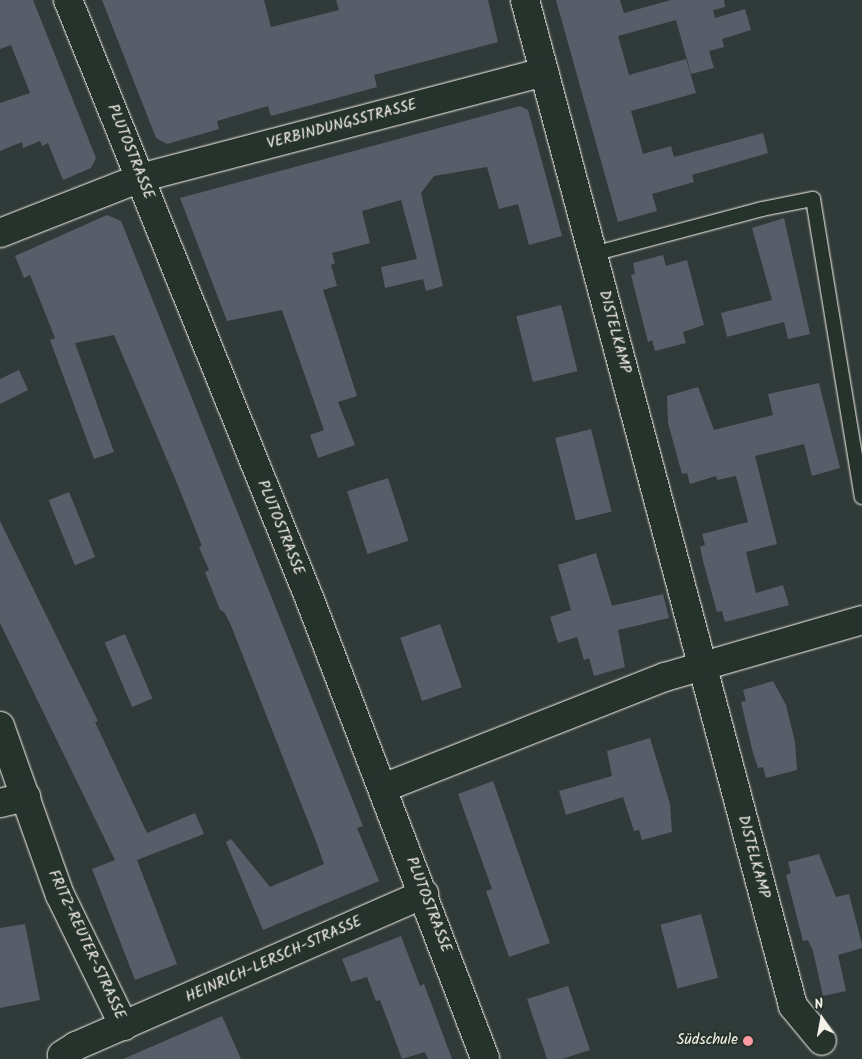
<!DOCTYPE html>
<meta charset="utf-8">
<style>
body{margin:0}
#map{position:relative;width:862px;height:1059px;overflow:hidden;background:#303b39;font-family:Kalam,sans-serif}
div>[style]{position:absolute}
[style*='--x']{left:calc(var(--x)*1px);top:calc(var(--y)*1px);width:calc(var(--w)*1px);rotate:calc(var(--a)*1deg)}
.building>*{inset:0;background:#585d6a;transform-origin:0 0}
.roads{filter:drop-shadow(0 0 1px #f4f1e8) drop-shadow(0 0 1px #f4f1e8)}
.lane>*{height:14px;margin:-7px;padding:0 7px;transform-origin:7px;border-radius:7px;background:#26332d}
.street>*{height:28px;margin:-14px;padding:0 14px;transform-origin:14px;border-radius:14px;background:#26332d}
.dots>*{width:14px;height:14px;translate:-50% -50%;box-sizing:border-box;border:2px solid #26332d;border-radius:50%}
span{translate:-50% -50%;white-space:nowrap;text-align:center;line-height:1.15;-webkit-text-stroke:4px #26332d;paint-order:stroke}
.street-label{font-size:15px;color:#f4f1e8}
.poi-label{font-size:15px;color:#f4f1e8}
.right{translate:-100% -50%;text-align:right}
.north{position:absolute;left:797px;top:994px;width:50px;height:50px;-webkit-text-stroke:4px #26332d;paint-order:stroke;rotate:348deg;font-size:14px;font-weight:700;line-height:20px;text-align:center;color:#f4f1e8}
.north::after{content:'';display:block;margin:auto;width:18px;height:22px;background:#f4f1e8;clip-path:polygon(50% 0,100% 100%,50% 72%,0 100%)}
</style>
<div id="map">
<div class="building">
<i style="clip-path:polygon(0 0,33px 0,96px 158px,91px 168px,63px 180px,48px 143px,42px 146px,40px 141px,23px 148px,22px 142px,0 151px,0 103px,30px 93px,11px 45px,0 49px)"></i>
<i style="clip-path:polygon(102px 0,264px 0,271px 27px,339px 10px,336px 0,488px 0,498px 42px,374px 75px,377px 87px,271px 116px,268px 106px,217px 121px,219px 129px,167px 144px,156px 138px)"></i>
<i style="clip-path:polygon(556px 0,620px 0,624px 13px,671px 0,724px 0,725px 7px,702px 13px,713px 10px,715px 18px,745px 9px,751px 30px,722px 39px,724px 47px,709px 51px,714px 68px,691px 74px,676px 20px,618px 36px,629px 75px,686px 59px,696px 93px,631px 111px,643px 154px,671px 146px,674px 157px,763px 133px,768px 153px,692px 175px,694px 182px,652px 194px,657px 211px,618px 222px)"></i>
<i style="clip-path:polygon(520px 106px,528px 110px,562px 236px,529px 245px,518px 204px,499px 209px,487px 167px,434px 176px,421px 193px,443px 286px,426px 291px,423px 279px,385px 288px,381px 267px,417px 259px,401px 200px,362px 211px,370px 243px,332px 253px,335px 263px,331px 265px,337px 286px,323px 290px,357px 396px,338px 402px,355px 445px,318px 458px,310px 435px,324px 430px,282px 310px,227px 321px,180px 198px)"></i>
<i style="clip-path:polygon(107px 215px,121px 221px,363px 826px,357px 828px,379px 881px,263px 930px,226px 842px,231px 839px,270px 887px,324px 864px,317px 844px,230px 623px,224px 612px,220px 610px,205px 572px,209px 570px,199px 547px,202px 546px,179px 488px,114px 335px,75px 343px,114px 452px,94px 459px,50px 340px,55px 338px,30px 275px,24px 278px,15px 256px)"></i>
<i style="clip-path:polygon(784px 218px,810px 334px,788px 339px,784px 322px,727px 337px,721px 313px,772px 300px,752px 228px)"></i>
<i style="clip-path:polygon(663px 255px,666px 266px,687px 260px,704px 325px,683px 332px,686px 343px,655px 351px,652px 340px,648px 342px,631px 275px,635px 274px,633px 263px)"></i>
<i style="left:561px;top:305px;width:68px;height:46px;rotate:76deg"></i>
<i style="clip-path:polygon(19px 370px,28px 390px,0 404px,0 379px)"></i>
<i style="clip-path:polygon(819px 383px,840px 468px,812px 476px,804px 444px,755px 456px,777px 544px,746px 552px,756px 593px,783px 585px,789px 605px,725px 622px,722px 611px,717px 612px,703px 561px,700px 547px,705px 545px,702px 534px,748px 522px,736px 476px,717px 480px,716px 476px,690px 484px,687px 473px,682px 474px,668px 423px,667px 396px,698px 387px,714px 430px,773px 415px,768px 394px)"></i>
<i style="left:591px;top:429px;width:85px;height:37px;rotate:76deg"></i>
<i style="left:388px;top:478px;width:66px;height:43px;rotate:72deg"></i>
<i style="left:69px;top:492px;width:70px;height:22px;rotate:68deg"></i>
<i style="clip-path:polygon(0 521px,98px 721px,95px 722px,147px 833px,195px 813px,204px 834px,137px 860px,177px 964px,135px 980px,92px 869px,115px 860px,0 623px)"></i>
<i style="clip-path:polygon(596px 553px,612px 606px,663px 594px,669px 618px,618px 630px,625px 667px,594px 676px,589px 658px,584px 660px,577px 637px,558px 643px,550px 617px,571px 610px,558px 565px)"></i>
<i style="left:440px;top:624px;width:67px;height:42px;rotate:71deg"></i>
<i style="left:125px;top:634px;width:70px;height:22px;rotate:67deg"></i>
<i style="clip-path:polygon(773px 681px,786px 705px,795px 742px,797px 770px,766px 778px,763px 767px,758px 768px,753px 753px,741px 702px,746px 701px,743px 690px)"></i>
<i style="clip-path:polygon(650px 738px,670px 804px,672px 832px,642px 840px,639px 830px,634px 831px,623px 797px,566px 815px,559px 791px,612px 776px,607px 751px)"></i>
<i style="clip-path:polygon(493px 781px,550px 943px,509px 957px,486px 891px,492px 889px,458px 794px)"></i>
<i style="clip-path:polygon(819px 854px,836px 897px,849px 894px,862px 944px,862px 948px,838px 955px,846px 991px,823px 996px,813px 951px,808px 940px,803px 941px,786px 875px,791px 873px,788px 862px)"></i>
<i style="left:701px;top:914px;width:66px;height:42px;rotate:75deg"></i>
<i style="clip-path:polygon(25px 924px,40px 1000px,0 1008px,0 928px)"></i>
<i style="clip-path:polygon(401px 936px,420px 986px,424px 984px,452px 1059px,428px 1059px,425px 1052px,402px 1059px,380px 1000px,376px 1001px,367px 977px,351px 982px,342px 959px)"></i>
<i style="clip-path:polygon(568px 986px,590px 1050px,562px 1059px,547px 1059px,527px 999px)"></i>
<i style="clip-path:polygon(222px 1016px,241px 1059px,123px 1059px,183px 1033px)"></i>
</div>
<div class="roads">
<div class="lane">
<i style="--x:593;--y:254;--w:175;--a:-14.9"></i>
<i style="--x:762;--y:209;--w:52;--a:-11.1"></i>
<i style="--x:813;--y:199;--w:302;--a:80.7"></i>
</div>
<div class="street">
<i style="--x:68;--y:0;--w:647;--a:68.03"></i>
<i style="--x:310;--y:600;--w:491;--a:69.1"></i>
<i style="--x:525;--y:0;--w:1041;--a:75.08"></i>
<i style="--x:793;--y:1006;--w:45;--a:50.4"></i>
<i style="--x:0;--y:233;--w:150;--a:-21.4"></i>
<i style="--x:140;--y:178;--w:418;--a:-14.7"></i>
<i style="--x:0;--y:726;--w:179;--a:70.5"></i>
<i style="--x:60;--y:895;--w:146;--a:64"></i>
<i style="--x:383;--y:788;--w:303;--a:-21.5"></i>
<i style="--x:665;--y:677;--w:205;--a:-16.1"></i>
<i style="--x:0;--y:803;--w:27;--a:-13"></i>
<i style="--x:63;--y:1059;--w:4;--a:-104"></i>
<i style="--x:62;--y:1055;--w:17;--a:-33"></i>
<i style="--x:76;--y:1046;--w:380;--a:-23.6"></i>
</div>
</div>
<div class="dots">
<i style="left:748px;top:1041px;background:#ff9aa2"></i>
</div>
<div class="street-label">
<span style="left:342px;top:125px;rotate:-15deg">VERBINDUNGSSTRASSE</span>
<span style="left:130px;top:152px;rotate:68deg">PLUTOSTRASSE</span>
<span style="left:614px;top:332px;rotate:75deg">DISTELKAMP</span>
<span style="left:280px;top:528px;rotate:68deg">PLUTOSTRASSE</span>
<span style="left:753px;top:857px;rotate:75deg">DISTELKAMP</span>
<span style="left:428px;top:905px;rotate:69deg">PLUTOSTRASSE</span>
<span style="left:86px;top:945px;rotate:65deg">FRITZ-REUTER-STRASSE</span>
<span style="left:274px;top:960px;rotate:-24deg">HEINRICH-LERSCH-STRASSE</span>
</div>
<div class="poi-label">
<span class="right" style="left:738px;top:1041px">Südschule</span>
</div>
<div class="north">N</div>
</div>
